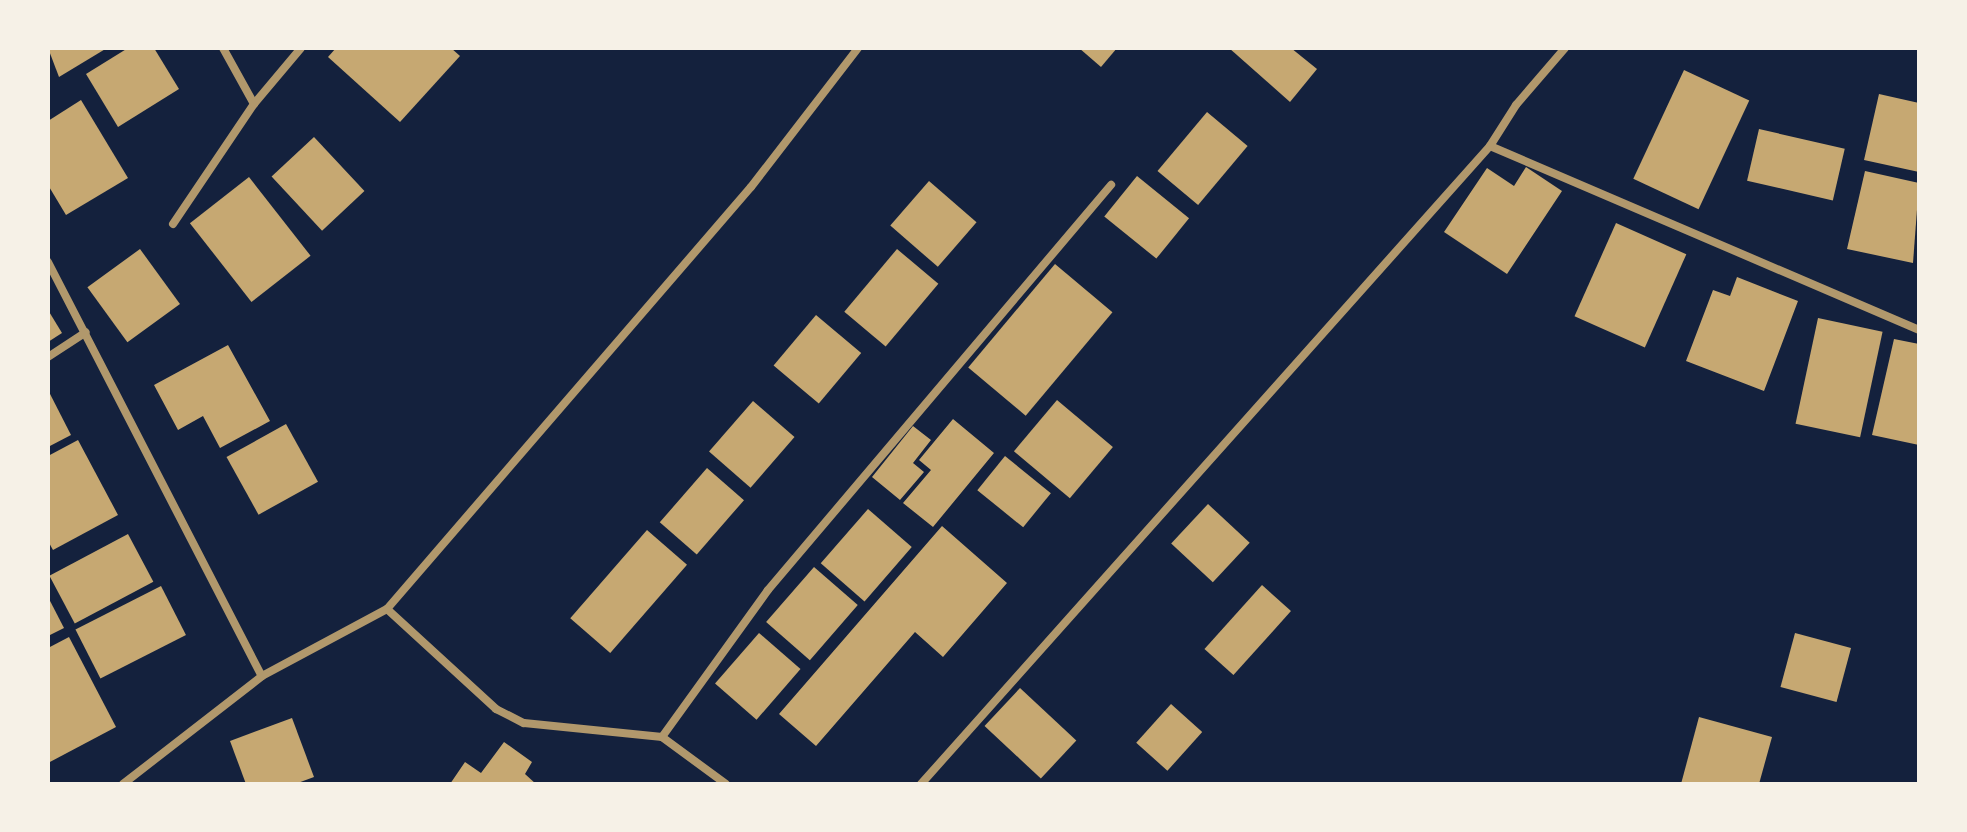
<!DOCTYPE html>
<style>
body{margin:0}
#map{position:relative;width:1967px;height:832px;overflow:hidden;background:#14213d;font-family:"PT Serif",serif}
div>[style]{position:absolute}
[style*='--x']{left:calc(var(--x)*1px);top:calc(var(--y)*1px);width:calc(var(--w)*1px);rotate:calc(var(--a)*1deg)}
.building>*{inset:0;background:#c6a872;transform-origin:0 0}
.minor>*{height:8px;margin:-4px;padding:0 4px;transform-origin:4px;border-radius:4px;background:#b1986c}
span{translate:-50% -50%;white-space:nowrap;text-align:center;line-height:1.15;-webkit-text-stroke:8px #f6f1e7;paint-order:stroke}
.frame{position:absolute;inset:0;border:50px solid #f6f1e7;pointer-events:none}
</style>
<div id="map">
<div class="building">
<i style="clip-path:polygon(48px 48px,107px 48px,59px 77px)"></i>
<i style="clip-path:polygon(128px 48px,154px 48px,179px 89px,118px 127px,86px 74px)"></i>
<i style="clip-path:polygon(336px 48px,451px 48px,460px 56px,400px 122px,328px 57px)"></i>
<i style="clip-path:polygon(1079px 48px,1117px 48px,1101px 67px)"></i>
<i style="clip-path:polygon(1229px 48px,1291px 48px,1317px 69px,1290px 102px)"></i>
<i style="left:1684px;top:70px;width:72px;height:120px;rotate:25deg"></i>
<i style="clip-path:polygon(1879px 94px,1919px 103px,1919px 172px,1864px 160px)"></i>
<i style="clip-path:polygon(81px 100px,128px 178px,66px 215px,48px 185px,48px 121px)"></i>
<i style="left:1207px;top:112px;width:53px;height:77px;rotate:40deg"></i>
<i style="left:1759px;top:129px;width:88px;height:53px;rotate:13deg"></i>
<i style="left:314px;top:137px;width:74px;height:58px;rotate:47deg"></i>
<i style="clip-path:polygon(1526px 167px,1562px 191px,1507px 274px,1444px 232px,1487px 168px,1514px 186px)"></i>
<i style="clip-path:polygon(1865px 171px,1919px 183px,1913px 263px,1847px 249px)"></i>
<i style="left:1137px;top:176px;width:67px;height:52px;rotate:39deg"></i>
<i style="left:249px;top:177px;width:100px;height:75px;rotate:52deg"></i>
<i style="left:929px;top:181px;width:63px;height:59px;rotate:41deg"></i>
<i style="left:1616px;top:223px;width:77px;height:102px;rotate:24deg"></i>
<i style="left:140px;top:249px;width:68px;height:65px;rotate:54deg"></i>
<i style="left:897px;top:249px;width:54px;height:82px;rotate:40deg"></i>
<i style="left:1055px;top:264px;width:75px;height:135px;rotate:40deg"></i>
<i style="clip-path:polygon(1737px 277px,1798px 301px,1764px 391px,1686px 361px,1713px 290px,1730px 296px)"></i>
<i style="clip-path:polygon(48px 310px,62px 333px,48px 342px)"></i>
<i style="left:816px;top:315px;width:59px;height:66px;rotate:40deg"></i>
<i style="left:1818px;top:318px;width:66px;height:108px;rotate:12deg"></i>
<i style="clip-path:polygon(1894px 339px,1919px 344px,1919px 445px,1872px 435px)"></i>
<i style="clip-path:polygon(228px 345px,270px 421px,220px 448px,203px 416px,178px 430px,154px 385px)"></i>
<i style="clip-path:polygon(48px 390px,71px 435px,48px 447px)"></i>
<i style="left:1057px;top:400px;width:73px;height:67px;rotate:40deg"></i>
<i style="left:753px;top:401px;width:55px;height:67px;rotate:41deg"></i>
<i style="clip-path:polygon(953px 419px,994px 453px,933px 527px,903px 503px,931px 470px,919px 460px)"></i>
<i style="left:286px;top:424px;width:66px;height:68px;rotate:61deg"></i>
<i style="clip-path:polygon(913px 426px,931px 440px,913px 463px,924px 472px,900px 500px,872px 477px)"></i>
<i style="clip-path:polygon(78px 440px,118px 515px,53px 550px,48px 541px,48px 456px)"></i>
<i style="left:1005px;top:456px;width:59px;height:44px;rotate:39deg"></i>
<i style="left:707px;top:468px;width:49px;height:72px;rotate:41deg"></i>
<i style="left:1208px;top:504px;width:57px;height:54px;rotate:43deg"></i>
<i style="left:868px;top:509px;width:58px;height:72px;rotate:41deg"></i>
<i style="clip-path:polygon(942px 526px,1007px 583px,943px 657px,915px 632px,816px 746px,779px 714px)"></i>
<i style="left:647px;top:530px;width:53px;height:117px;rotate:41deg"></i>
<i style="left:128px;top:534px;width:54px;height:89px;rotate:62deg"></i>
<i style="left:814px;top:567px;width:58px;height:73px;rotate:41deg"></i>
<i style="left:1262px;top:585px;width:39px;height:86px;rotate:42deg"></i>
<i style="left:161px;top:586px;width:55px;height:96px;rotate:63deg"></i>
<i style="clip-path:polygon(48px 597px,64px 628px,48px 636px)"></i>
<i style="left:759px;top:633px;width:55px;height:67px;rotate:41deg"></i>
<i style="left:1795px;top:633px;width:58px;height:56px;rotate:15deg"></i>
<i style="clip-path:polygon(69px 637px,116px 727px,48px 763px,48px 648px)"></i>
<i style="left:1020px;top:688px;width:77px;height:52px;rotate:43deg"></i>
<i style="left:1171px;top:704px;width:42px;height:52px;rotate:42deg"></i>
<i style="clip-path:polygon(1699px 717px,1772px 737px,1759px 784px,1681px 784px)"></i>
<i style="clip-path:polygon(292px 718px,314px 777px,295px 784px,246px 784px,230px 741px)"></i>
<i style="clip-path:polygon(504px 742px,532px 762px,525px 774px,536px 784px,450px 784px,465px 762px,481px 773px)"></i>
</div>
<div class="minor">
<i style="--x:223;--y:48;--w:64;--a:61"></i>
<i style="--x:1490;--y:146;--w:467;--a:23.2"></i>
<i style="--x:173;--y:224;--w:145;--a:-56"></i>
<i style="--x:254;--y:104;--w:73;--a:-50"></i>
<i style="--x:48;--y:262;--w:466;--a:62.7"></i>
<i style="--x:48;--y:357;--w:45;--a:-33.3"></i>
<i style="--x:387;--y:609;--w:557;--a:-49.22"></i>
<i style="--x:751;--y:187;--w:175;--a:-52.4"></i>
<i style="--x:662;--y:737;--w:181;--a:-54.2"></i>
<i style="--x:768;--y:590;--w:531;--a:-49.74"></i>
<i style="--x:123;--y:784;--w:176;--a:-37.8"></i>
<i style="--x:262;--y:676;--w:142;--a:-28.2"></i>
<i style="--x:387;--y:609;--w:148;--a:42.5"></i>
<i style="--x:496;--y:709;--w:31;--a:27"></i>
<i style="--x:524;--y:723;--w:139;--a:5.8"></i>
<i style="--x:662;--y:737;--w:79;--a:36.3"></i>
<i style="--x:921;--y:784;--w:855;--a:-48.27"></i>
<i style="--x:1490;--y:146;--w:49;--a:-57.6"></i>
<i style="--x:1516;--y:105;--w:75;--a:-49.3"></i>
</div>
<div class="frame"></div>
</div>
